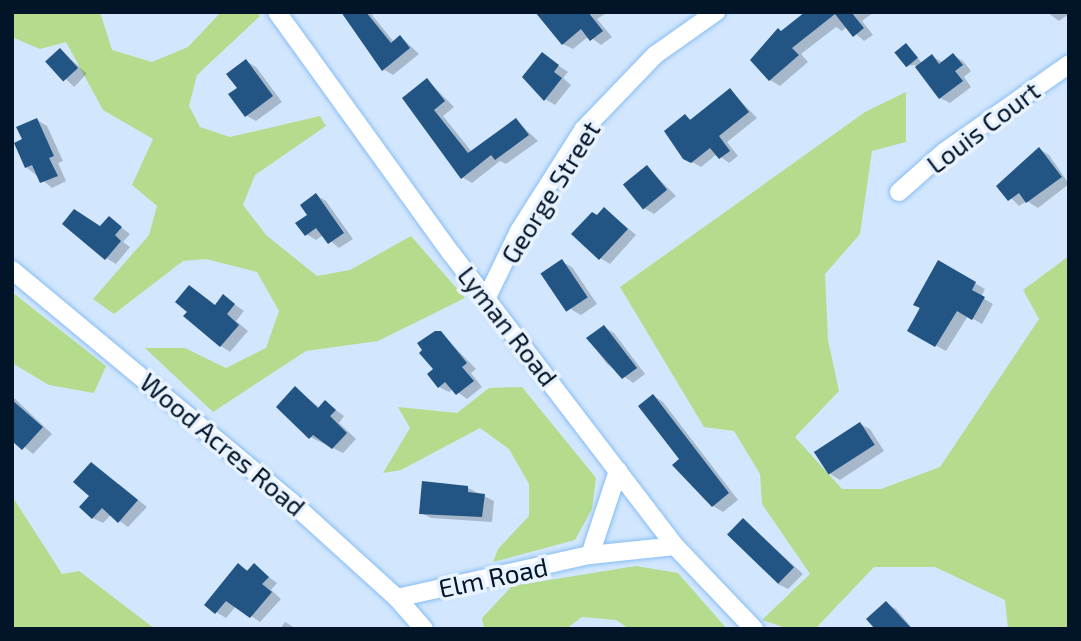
<!DOCTYPE html>
<style>
body{margin:0}
#map{position:relative;width:1081px;height:641px;overflow:hidden;background:#d2e7fe;font-family:"Exo 2",sans-serif}
div>[style]{position:absolute}
[style*='--x']{left:calc(var(--x)*1px);top:calc(var(--y)*1px);width:calc(var(--w)*1px);rotate:calc(var(--a)*1deg)}
.green>*{inset:0;background:#b4dc8c}
.shadow>*{inset:0;background:#0003;transform-origin:0 0}
.building>*{inset:0;background:#225484;transform-origin:0 0}
.roads{filter:drop-shadow(0 0 2px #88bdf3) drop-shadow(0 0 2px #88bdf3)}
.minor>*{height:18px;margin:-9px;padding:0 9px;transform-origin:9px;border-radius:9px;background:#fff}
span{translate:-50% -50%;white-space:nowrap;text-align:center;line-height:1.15;-webkit-text-stroke:7px #e9f3ff;paint-order:stroke}
.street-label{font-size:26px;color:#021427}
.frame{position:absolute;inset:0;border:14px solid #021427;pointer-events:none}
</style>
<div id="map">
<div class="green">
<i style="clip-path:polygon(12px 12px,100px 12px,112px 50px,152px 62px,188px 47px,221px 12px,256px 12px,260px 16px,197px 75px,189px 106px,200px 127px,230px 137px,320px 116px,326px 126px,255px 175px,243px 205px,266px 235px,317px 276px,350px 270px,411px 236px,465px 298px,378px 341px,306px 351px,213px 412px,145px 348px,185px 348px,226px 368px,266px 348px,279px 311px,257px 272px,206px 259px,183px 261px,114px 314px,93px 299px,149px 235px,157px 206px,132px 185px,153px 139px,103px 110px,66px 42px,40px 49px,12px 37px)"></i>
<i style="clip-path:polygon(906px 92px,906px 142px,872px 151px,860px 234px,825px 274px,828px 340px,839px 391px,795px 437px,842px 489px,881px 489px,940px 467px,1039px 319px,1023px 290px,1069px 256px,1069px 629px,1008px 629px,1005px 600px,935px 567px,874px 567px,815px 629px,789px 629px,762px 620px,810px 574px,762px 504px,760px 474px,734px 431px,704px 427px,620px 287px,865px 112px)"></i>
<i style="clip-path:polygon(12px 292px,106px 366px,94px 393px,49px 385px,12px 363px)"></i>
<i style="clip-path:polygon(522px 387px,596px 478px,592px 509px,575px 540px,493px 562px,498px 549px,529px 516px,529px 484px,509px 449px,480px 428px,401px 470px,383px 473px,410px 428px,398px 407px,457px 413px,489px 388px)"></i>
<i style="clip-path:polygon(12px 496px,62px 574px,79px 571px,155px 629px,12px 629px)"></i>
<i style="clip-path:polygon(636px 566px,678px 573px,727px 629px,629px 629px,616px 620px,582px 617px,566px 629px,484px 629px,482px 618px,512px 586px)"></i>
</div>
<div class="shadow">
<i style="clip-path:polygon(342px 12px,376px 12px,372px 15px,394px 42px,401px 37px,419px 54px,393px 75px,383px 69px)"></i>
<i style="clip-path:polygon(540px 12px,608px 12px,597px 19px,612px 37px,601px 45px,589px 36px,573px 49px,563px 44px)"></i>
<i style="clip-path:polygon(810px 12px,874px 12px,862px 21px,873px 35px,864px 41px,847px 26px,842px 31px,836px 27px,801px 54px,808px 62px,780px 86px,770px 80px,783px 32px)"></i>
<i style="clip-path:polygon(1047px 12px,1069px 12px,1069px 14px,1059px 21px)"></i>
<i style="clip-path:polygon(906px 45px,923px 64px,932px 56px,942px 62px,953px 55px,963px 61px,971px 71px,964px 77px,971px 87px,950px 103px,940px 98px,915px 65px,906px 66px)"></i>
<i style="left:61px;top:50px;width:35px;height:18px;rotate:43deg"></i>
<i style="clip-path:polygon(542px 54px,568px 72px,563px 78px,571px 85px,555px 105px,545px 99px)"></i>
<i style="clip-path:polygon(246px 61px,256px 67px,282px 102px,256px 121px,247px 116px,239px 88px)"></i>
<i style="clip-path:polygon(427px 80px,454px 107px,443px 116px,472px 152px,516px 120px,538px 141px,506px 164px,500px 161px,472px 183px,462px 177px,405px 98px)"></i>
<i style="clip-path:polygon(730px 90px,757px 118px,727px 142px,738px 156px,729px 163px,717px 154px,701px 167px,692px 162px,685px 116px,692px 120px)"></i>
<i style="clip-path:polygon(37px 120px,47px 126px,63px 161px,58px 163px,66px 181px,52px 188px,26px 167px,24px 140px)"></i>
<i style="clip-path:polygon(1039px 149px,1049px 155px,1069px 184px,1038px 208px,1027px 201px,1019px 206px,999px 186px)"></i>
<i style="clip-path:polygon(647px 167px,676px 196px,654px 214px,644px 208px)"></i>
<i style="clip-path:polygon(316px 195px,326px 201px,353px 239px,339px 248px,323px 235px,316px 240px,306px 234px)"></i>
<i style="clip-path:polygon(605px 209px,636px 235px,610px 264px,600px 258px,598px 217px)"></i>
<i style="clip-path:polygon(109px 218px,130px 234px,123px 242px,130px 247px,116px 264px,106px 258px,101px 228px)"></i>
<i style="clip-path:polygon(562px 262px,572px 267px,597px 304px,581px 315px,572px 310px)"></i>
<i style="clip-path:polygon(939px 263px,985px 289px,981px 297px,993px 304px,982px 324px,968px 316px,946px 351px,909px 331px)"></i>
<i style="clip-path:polygon(224px 297px,244px 311px,236px 321px,248px 331px,230px 352px,221px 346px,216px 306px)"></i>
<i style="clip-path:polygon(604px 327px,614px 333px,645px 374px,633px 383px,607px 364px,588px 339px)"></i>
<i style="clip-path:polygon(441px 333px,476px 369px,471px 373px,482px 387px,467px 399px,453px 389px,449px 392px,439px 387px,436px 369px)"></i>
<i style="clip-path:polygon(295px 388px,320px 408px,325px 402px,344px 416px,339px 423px,356px 439px,343px 453px,310px 437px)"></i>
<i style="clip-path:polygon(12px 396px,52px 434px,33px 454px,12px 437px)"></i>
<i style="clip-path:polygon(654px 396px,663px 402px,738px 500px,723px 512px,713px 506px,682px 459px)"></i>
<i style="clip-path:polygon(860px 424px,870px 429px,884px 451px,840px 480px,830px 474px)"></i>
<i style="clip-path:polygon(119px 484px,147px 507px,128px 527px,111px 515px,103px 523px,93px 518px)"></i>
<i style="clip-path:polygon(468px 488px,494px 501px,492px 522px,431px 518px,421px 513px)"></i>
<i style="clip-path:polygon(744px 520px,803px 574px,788px 589px,778px 584px)"></i>
<i style="clip-path:polygon(239px 565px,249px 571px,254px 566px,277px 583px,271px 590px,281px 599px,260px 622px,236px 606px,226px 618px,216px 612px)"></i>
<i style="clip-path:polygon(886px 604px,896px 609px,913px 629px,878px 629px)"></i>
<i style="clip-path:polygon(285px 622px,295px 628px,296px 629px,280px 629px)"></i>
</div>
<div class="building">
<i style="clip-path:polygon(341px 12px,366px 12px,391px 43px,400px 35px,410px 48px,382px 71px)"></i>
<i style="clip-path:polygon(535px 12px,588px 12px,603px 31px,590px 41px,581px 29px,562px 45px)"></i>
<i style="clip-path:polygon(805px 12px,851px 12px,864px 28px,853px 37px,835px 14px,792px 48px,799px 55px,769px 81px,750px 60px,778px 28px,781px 31px)"></i>
<i style="left:906px;top:43px;width:19px;height:15px;rotate:51deg"></i>
<i style="left:60px;top:48px;width:27px;height:20px;rotate:48deg"></i>
<i style="clip-path:polygon(542px 52px,559px 65px,554px 72px,562px 78px,544px 101px,522px 77px)"></i>
<i style="clip-path:polygon(953px 53px,963px 65px,955px 71px,963px 81px,939px 99px,915px 67px,932px 54px,939px 64px)"></i>
<i style="clip-path:polygon(246px 59px,273px 96px,245px 117px,228px 94px,237px 88px,226px 74px)"></i>
<i style="clip-path:polygon(427px 78px,445px 101px,434px 110px,468px 153px,516px 118px,529px 135px,495px 160px,491px 155px,461px 179px,402px 98px)"></i>
<i style="clip-path:polygon(730px 88px,749px 112px,719px 136px,730px 151px,719px 159px,710px 148px,691px 163px,683px 159px,664px 131px,685px 114px,690px 120px)"></i>
<i style="clip-path:polygon(37px 118px,54px 156px,49px 158px,58px 176px,40px 183px,32px 165px,25px 168px,14px 143px,22px 139px,16px 127px)"></i>
<i style="clip-path:polygon(1039px 147px,1062px 177px,1026px 203px,1019px 193px,1008px 201px,996px 186px)"></i>
<i style="left:647px;top:165px;width:32px;height:31px;rotate:51deg"></i>
<i style="clip-path:polygon(316px 193px,344px 233px,328px 244px,316px 228px,305px 236px,295px 223px,307px 215px,300px 205px)"></i>
<i style="clip-path:polygon(604px 207px,628px 229px,599px 260px,571px 234px,592px 212px,597px 215px)"></i>
<i style="clip-path:polygon(74px 209px,100px 226px,109px 216px,122px 227px,115px 235px,121px 241px,105px 260px,62px 224px)"></i>
<i style="left:562px;top:259px;width:46px;height:26px;rotate:56deg"></i>
<i style="clip-path:polygon(938px 260px,976px 282px,972px 290px,985px 297px,972px 320px,957px 311px,935px 347px,907px 331px,920px 308px,913px 305px)"></i>
<i style="clip-path:polygon(189px 285px,215px 305px,223px 294px,235px 304px,227px 314px,239px 325px,220px 347px,183px 316px,187px 312px,175px 302px)"></i>
<i style="clip-path:polygon(604px 325px,637px 368px,622px 379px,586px 338px)"></i>
<i style="clip-path:polygon(435px 331px,441px 331px,467px 363px,462px 367px,474px 381px,456px 395px,445px 382px,438px 388px,427px 374px,433px 369px,419px 353px,422px 350px,417px 343px)"></i>
<i style="clip-path:polygon(295px 386px,318px 408px,325px 400px,336px 410px,330px 416px,347px 433px,332px 449px,313px 435px,309px 439px,276px 407px)"></i>
<i style="clip-path:polygon(653px 394px,729px 493px,712px 507px,672px 465px,679px 459px,638px 406px)"></i>
<i style="clip-path:polygon(12px 400px,43px 427px,22px 450px,12px 441px)"></i>
<i style="left:860px;top:422px;width:27px;height:55px;rotate:57deg"></i>
<i style="clip-path:polygon(91px 462px,138px 500px,118px 523px,102px 508px,92px 519px,79px 507px,89px 496px,73px 482px)"></i>
<i style="clip-path:polygon(422px 481px,468px 486px,468px 492px,485px 494px,482px 517px,419px 514px)"></i>
<i style="left:743px;top:518px;width:71px;height:23px;rotate:44deg"></i>
<i style="clip-path:polygon(238px 563px,247px 571px,254px 563px,269px 577px,262px 584px,272px 592px,250px 618px,226px 601px,215px 614px,204px 605px)"></i>
<i style="clip-path:polygon(886px 601px,912px 629px,875px 629px,866px 619px)"></i>
</div>
<div class="roads">
<div class="minor">
<i style="--x:277;--y:12;--w:297;--a:54.2"></i>
<i style="--x:451;--y:253;--w:369;--a:52.6"></i>
<i style="--x:675;--y:546;--w:115;--a:46.4"></i>
<i style="--x:899;--y:192;--w:60;--a:-41.6"></i>
<i style="--x:944;--y:152;--w:153;--a:-35.1"></i>
<i style="--x:12;--y:270;--w:361;--a:39.7"></i>
<i style="--x:290;--y:501;--w:144;--a:42.2"></i>
<i style="--x:397;--y:598;--w:41;--a:48.9"></i>
<i style="--x:487;--y:297;--w:73;--a:-64.1"></i>
<i style="--x:519;--y:231;--w:120;--a:-57.6"></i>
<i style="--x:583;--y:130;--w:104;--a:-46.2"></i>
<i style="--x:655;--y:55;--w:75;--a:-35.2"></i>
<i style="--x:590;--y:555;--w:89;--a:-71.6"></i>
<i style="--x:397;--y:598;--w:198;--a:-12.6"></i>
<i style="--x:590;--y:555;--w:85;--a:-6"></i>
</div>
</div>
<div class="street-label">
<span style="left:983px;top:127px;rotate:-37deg">Louis Court</span>
<span style="left:550px;top:192px;rotate:-58deg">George Street</span>
<span style="left:508px;top:326px;rotate:52deg">Lyman Road</span>
<span style="left:223px;top:444px;rotate:40deg">Wood Acres Road</span>
<span style="left:493px;top:577px;rotate:-12deg">Elm Road</span>
</div>
<div class="frame"></div>
</div>
